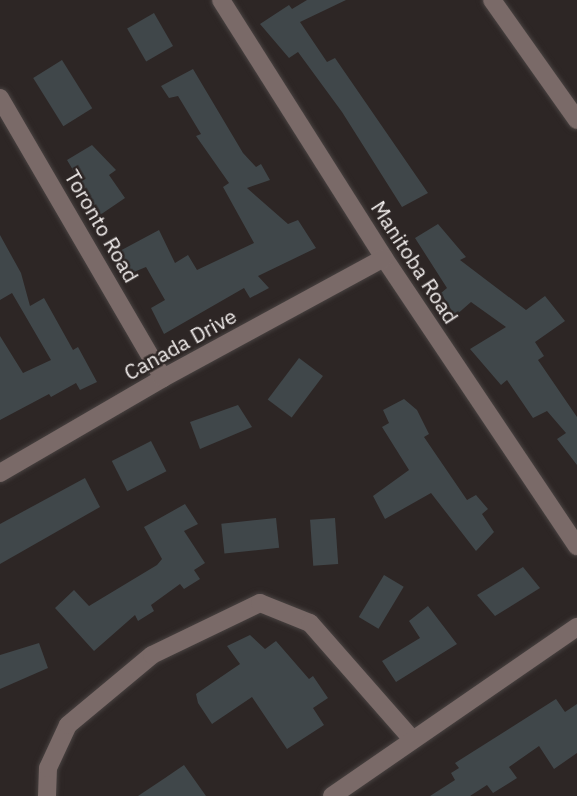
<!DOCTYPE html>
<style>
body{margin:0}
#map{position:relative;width:577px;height:796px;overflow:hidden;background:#2d2625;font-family:"IBM Plex Sans",sans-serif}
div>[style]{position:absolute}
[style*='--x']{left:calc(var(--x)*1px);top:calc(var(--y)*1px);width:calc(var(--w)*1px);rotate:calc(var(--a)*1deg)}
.building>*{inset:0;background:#40474a;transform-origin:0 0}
.roads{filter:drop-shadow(0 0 2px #484241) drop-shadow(0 0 2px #484241)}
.minor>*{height:18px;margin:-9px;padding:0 9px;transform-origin:9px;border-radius:9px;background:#7a6a68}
.tertiary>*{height:18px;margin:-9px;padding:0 9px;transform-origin:9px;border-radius:9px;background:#7a6a68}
span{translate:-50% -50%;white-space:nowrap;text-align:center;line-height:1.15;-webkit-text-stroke:5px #2d2625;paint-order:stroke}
.street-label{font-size:21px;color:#f0eceb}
</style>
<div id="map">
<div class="building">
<i style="clip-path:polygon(307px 0,346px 0,300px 22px,327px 62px,335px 58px,428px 193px,402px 207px,342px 112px,298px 52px,289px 58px,260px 24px,289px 5px,292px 9px)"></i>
<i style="left:154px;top:13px;width:38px;height:31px;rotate:60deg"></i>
<i style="left:62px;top:60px;width:57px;height:34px;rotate:58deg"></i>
<i style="clip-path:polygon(193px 69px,243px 153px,256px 167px,261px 164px,270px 180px,247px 188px,288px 224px,298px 220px,316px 248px,258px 276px,269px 288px,250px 298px,244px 288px,164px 334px,151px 308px,165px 300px,146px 267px,129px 274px,116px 253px,159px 230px,175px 263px,188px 255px,197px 270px,254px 243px,223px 187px,229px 183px,196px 136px,201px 134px,178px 96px,169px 98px,161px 86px)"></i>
<i style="clip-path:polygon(92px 145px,116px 170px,109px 175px,125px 198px,100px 215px,67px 160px)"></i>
<i style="clip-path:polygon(438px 224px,466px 257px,460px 260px,526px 310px,545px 296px,565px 321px,535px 342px,544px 356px,538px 360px,577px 417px,577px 465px,557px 439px,566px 433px,547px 411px,533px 418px,507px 380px,501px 385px,470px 349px,506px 327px,471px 302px,455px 316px,441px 293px,447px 288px,415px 238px)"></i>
<i style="clip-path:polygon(0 235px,21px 273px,30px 306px,44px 298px,73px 350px,78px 347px,97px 382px,80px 390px,76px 383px,51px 397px,49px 394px,0 420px,0 336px,23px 373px,51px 360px,12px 293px,0 300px)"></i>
<i style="left:299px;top:358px;width:30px;height:52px;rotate:37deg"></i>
<i style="clip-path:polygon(404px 399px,417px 410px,429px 434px,424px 437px,467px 500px,476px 495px,488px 509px,482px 514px,494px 532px,476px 551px,431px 493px,385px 519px,373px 496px,409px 470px,382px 427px,389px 423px,383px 410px)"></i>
<i style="clip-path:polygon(238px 405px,252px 427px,200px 449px,190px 422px)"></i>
<i style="left:151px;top:441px;width:34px;height:44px;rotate:63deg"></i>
<i style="clip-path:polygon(85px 478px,100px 507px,0 564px,0 524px)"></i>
<i style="clip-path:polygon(185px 504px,198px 524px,184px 531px,205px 563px,194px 570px,200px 579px,184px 589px,180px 584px,151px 605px,154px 611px,138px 621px,135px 615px,94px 651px,55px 608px,74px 590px,89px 606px,157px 565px,162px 559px,144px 527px)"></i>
<i style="left:276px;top:518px;width:30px;height:55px;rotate:84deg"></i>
<i style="left:335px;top:518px;width:46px;height:25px;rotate:86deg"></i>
<i style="clip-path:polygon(523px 567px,540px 588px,495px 616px,477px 595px)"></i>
<i style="left:384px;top:575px;width:23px;height:49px;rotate:31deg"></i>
<i style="clip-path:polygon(428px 606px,457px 644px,396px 682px,382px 661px,420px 638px,409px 621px)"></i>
<i style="clip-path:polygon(250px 635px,265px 649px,276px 641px,309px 679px,313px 676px,328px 698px,313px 708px,324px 725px,287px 749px,252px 697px,212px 724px,198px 703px,196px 694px,240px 664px,227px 646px)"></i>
<i style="clip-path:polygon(39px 643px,48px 668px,0 689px,0 655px)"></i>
<i style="clip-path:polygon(556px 699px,565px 712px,577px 704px,577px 753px,554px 769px,539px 746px,509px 767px,517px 778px,493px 793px,487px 785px,470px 796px,430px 796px,455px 780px,451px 773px,459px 768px,455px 763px)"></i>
<i style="clip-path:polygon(184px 765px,206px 796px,138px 796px,165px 778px)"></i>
</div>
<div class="roads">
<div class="minor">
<i style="--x:221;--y:0;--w:305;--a:57.7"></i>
<i style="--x:384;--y:258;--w:347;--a:56.2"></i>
<i style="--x:0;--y:98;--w:324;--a:59.8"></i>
<i style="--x:0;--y:473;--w:189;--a:-30.2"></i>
<i style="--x:163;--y:378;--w:251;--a:-28.5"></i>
<i style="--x:47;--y:796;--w:28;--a:-88"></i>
<i style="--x:48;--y:768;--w:47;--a:-65.1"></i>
<i style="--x:68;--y:725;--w:109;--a:-39.8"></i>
<i style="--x:152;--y:655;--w:120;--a:-25.7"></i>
<i style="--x:260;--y:603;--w:54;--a:21.8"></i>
<i style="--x:310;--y:623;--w:154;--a:48.7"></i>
<i style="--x:332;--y:796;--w:298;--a:-34.6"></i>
</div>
<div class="tertiary">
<i style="--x:492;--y:0;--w:147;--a:54.7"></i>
</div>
</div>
<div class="street-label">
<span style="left:102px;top:226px;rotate:60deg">Toronto Road</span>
<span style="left:415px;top:262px;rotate:57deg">Manitoba Road</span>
<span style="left:180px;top:344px;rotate:-29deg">Canada Drive</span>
</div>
</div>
